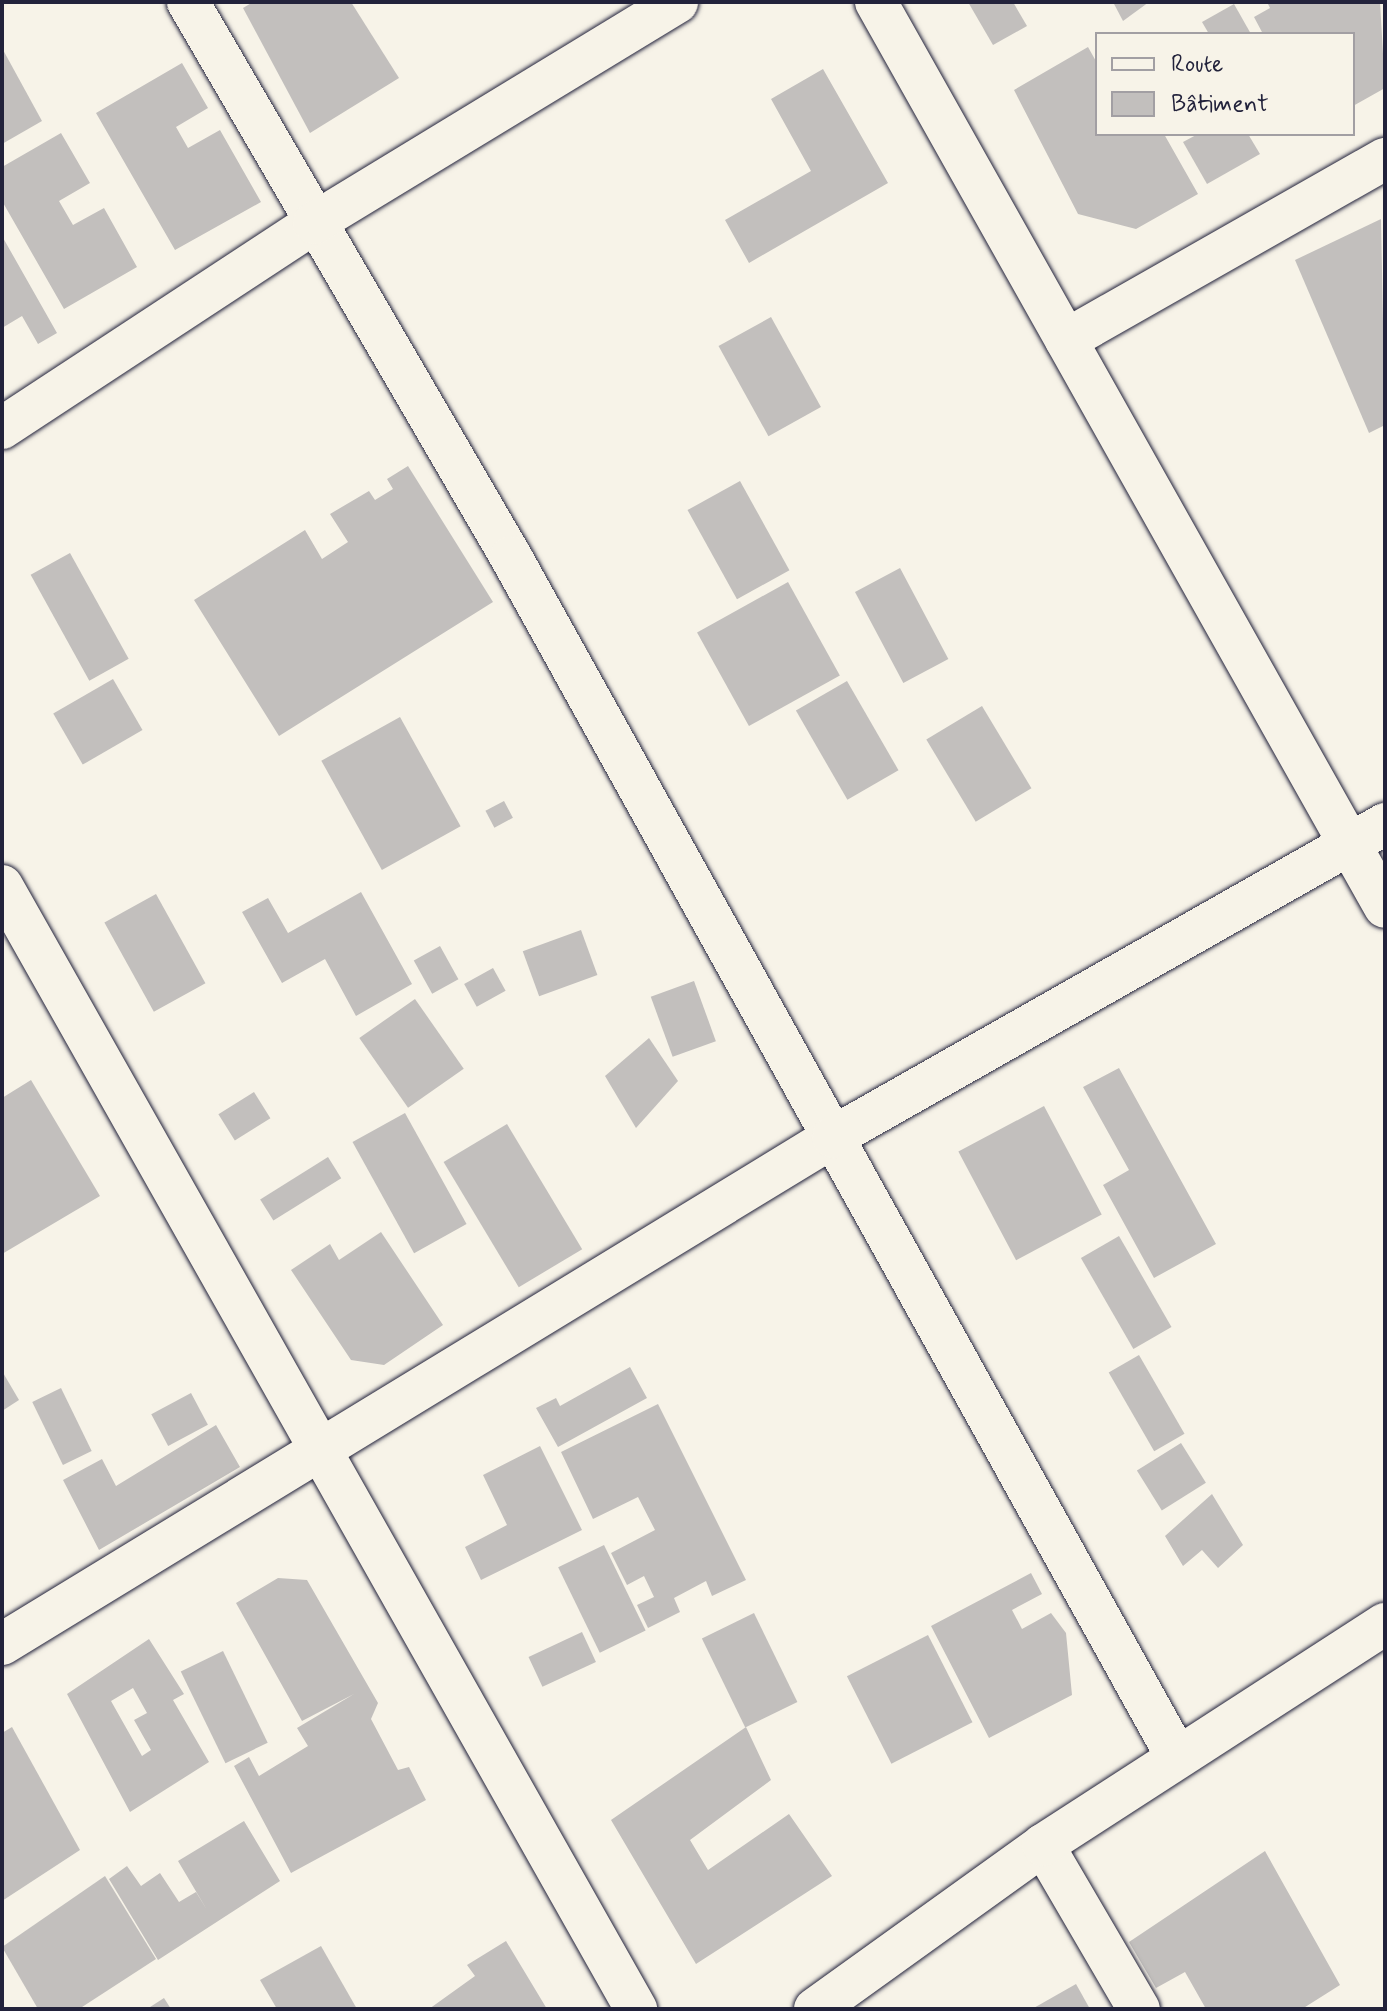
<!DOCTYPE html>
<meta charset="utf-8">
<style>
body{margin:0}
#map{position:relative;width:1387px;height:2011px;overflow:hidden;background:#f7f3e8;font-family:Mynerve,sans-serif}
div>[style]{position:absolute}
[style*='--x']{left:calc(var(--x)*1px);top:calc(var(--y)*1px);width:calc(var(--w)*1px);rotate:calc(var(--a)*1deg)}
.building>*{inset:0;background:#c2bfbd;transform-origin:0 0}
.roads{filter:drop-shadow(0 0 2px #22223b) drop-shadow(0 0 2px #22223b)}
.street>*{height:42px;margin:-21px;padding:0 21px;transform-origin:21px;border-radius:21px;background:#f7f3e8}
span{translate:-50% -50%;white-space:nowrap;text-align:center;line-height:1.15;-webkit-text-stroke:7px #f7f3e8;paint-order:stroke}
.frame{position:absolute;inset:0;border:4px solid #22223b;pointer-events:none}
.legend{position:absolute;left:1095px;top:32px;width:260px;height:104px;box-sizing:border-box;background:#f7f3e8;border:2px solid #a29fa3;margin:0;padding:10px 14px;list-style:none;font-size:24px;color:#22223b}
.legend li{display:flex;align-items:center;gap:16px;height:40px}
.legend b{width:40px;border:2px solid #a29fa3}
</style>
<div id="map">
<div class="building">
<i style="clip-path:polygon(253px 2px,351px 2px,399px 78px,310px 133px,243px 8px)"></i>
<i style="clip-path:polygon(968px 2px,1013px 2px,1027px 26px,993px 45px)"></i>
<i style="clip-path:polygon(1113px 2px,1149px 2px,1123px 21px)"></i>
<i style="clip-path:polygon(1267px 2px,1380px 2px,1385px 88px,1353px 106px,1353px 34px,1263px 34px,1254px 17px,1270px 8px)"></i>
<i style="clip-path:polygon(1234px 4px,1251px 34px,1209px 34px,1202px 22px)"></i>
<i style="clip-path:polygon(1088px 47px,1097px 63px,1097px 134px,1164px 134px,1198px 194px,1136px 229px,1078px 214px,1014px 90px)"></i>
<i style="clip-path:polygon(2px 48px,42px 121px,2px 144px)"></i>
<i style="clip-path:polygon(182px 63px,208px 108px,176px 127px,188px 148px,220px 130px,261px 202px,175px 250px,96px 113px)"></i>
<i style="clip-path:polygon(823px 69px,888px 183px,749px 263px,725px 220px,811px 171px,771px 99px)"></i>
<i style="clip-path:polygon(61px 133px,90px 183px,59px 201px,73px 225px,104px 208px,137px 267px,64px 309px,2px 201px,2px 167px)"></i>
<i style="clip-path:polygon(1198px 134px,1248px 134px,1260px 154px,1207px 184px,1183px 142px)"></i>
<i style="clip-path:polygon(1381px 219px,1385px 425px,1369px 433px,1295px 260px)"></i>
<i style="clip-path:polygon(2px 236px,57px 333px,38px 344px,22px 316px,2px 328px)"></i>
<i style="left:771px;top:317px;width:103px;height:60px;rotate:61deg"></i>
<i style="clip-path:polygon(408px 466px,493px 602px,279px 736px,194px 600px,305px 530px,322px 559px,348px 542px,330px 514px,369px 491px,375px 500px,393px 489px,387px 479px)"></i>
<i style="left:740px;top:481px;width:102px;height:60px;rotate:61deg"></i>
<i style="left:70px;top:553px;width:121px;height:45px;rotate:61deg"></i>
<i style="left:900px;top:568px;width:103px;height:51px;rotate:62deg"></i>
<i style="left:788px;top:582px;width:107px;height:104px;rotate:61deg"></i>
<i style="left:113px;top:679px;width:59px;height:69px;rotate:60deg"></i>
<i style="left:847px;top:681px;width:103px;height:59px;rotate:60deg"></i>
<i style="left:982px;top:706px;width:96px;height:65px;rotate:59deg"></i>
<i style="left:400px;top:717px;width:125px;height:90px;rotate:61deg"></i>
<i style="left:504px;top:801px;width:19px;height:21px;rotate:62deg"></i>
<i style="clip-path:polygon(361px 892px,412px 984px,356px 1016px,325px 959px,282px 983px,242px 912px,268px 898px,288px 933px)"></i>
<i style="left:156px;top:894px;width:102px;height:59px;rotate:61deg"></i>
<i style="left:581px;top:930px;width:48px;height:62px;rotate:70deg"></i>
<i style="left:440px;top:946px;width:38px;height:30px;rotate:61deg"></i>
<i style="left:493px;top:968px;width:26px;height:33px;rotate:61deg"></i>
<i style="left:694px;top:981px;width:64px;height:46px;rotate:70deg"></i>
<i style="left:415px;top:999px;width:85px;height:68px;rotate:55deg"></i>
<i style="clip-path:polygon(649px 1038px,678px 1081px,636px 1128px,605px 1076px)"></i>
<i style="clip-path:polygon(1119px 1068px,1216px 1244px,1154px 1278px,1103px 1185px,1129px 1170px,1083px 1087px)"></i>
<i style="clip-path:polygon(31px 1080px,100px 1196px,2px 1254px,2px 1098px)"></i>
<i style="left:254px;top:1092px;width:31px;height:42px;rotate:58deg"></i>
<i style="left:1044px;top:1106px;width:123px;height:97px;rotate:62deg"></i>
<i style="left:405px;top:1113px;width:127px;height:60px;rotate:61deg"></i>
<i style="left:507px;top:1124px;width:146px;height:74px;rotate:59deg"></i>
<i style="left:328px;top:1157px;width:25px;height:80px;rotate:58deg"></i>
<i style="clip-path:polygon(381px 1232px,443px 1325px,384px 1365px,351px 1360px,291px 1270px,330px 1244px,339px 1260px)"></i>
<i style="left:1119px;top:1236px;width:105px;height:44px;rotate:60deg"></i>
<i style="left:1139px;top:1355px;width:91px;height:35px;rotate:60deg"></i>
<i style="clip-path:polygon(630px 1367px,647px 1398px,558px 1447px,536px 1408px,556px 1398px,560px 1406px)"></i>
<i style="clip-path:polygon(2px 1371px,19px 1400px,2px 1411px)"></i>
<i style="left:61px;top:1388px;width:70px;height:32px;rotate:64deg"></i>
<i style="left:191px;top:1393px;width:36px;height:45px;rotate:62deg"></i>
<i style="clip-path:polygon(658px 1404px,746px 1580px,712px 1596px,706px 1581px,674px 1598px,680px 1612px,648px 1628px,637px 1605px,654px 1597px,644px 1576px,627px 1585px,611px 1553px,655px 1530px,638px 1497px,593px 1519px,561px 1452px)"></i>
<i style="clip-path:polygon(216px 1425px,240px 1467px,99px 1550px,63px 1480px,102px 1459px,116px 1486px)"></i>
<i style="left:1181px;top:1443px;width:47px;height:52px;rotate:58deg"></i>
<i style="clip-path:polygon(540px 1446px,582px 1530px,481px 1580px,465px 1547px,507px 1525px,483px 1475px)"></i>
<i style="clip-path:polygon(1212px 1494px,1243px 1545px,1218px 1568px,1202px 1550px,1183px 1566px,1165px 1536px)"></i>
<i style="left:604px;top:1545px;width:95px;height:51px;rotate:64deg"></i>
<i style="clip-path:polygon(1031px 1573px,1042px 1594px,1012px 1610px,1022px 1629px,1051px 1613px,1066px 1633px,1072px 1695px,989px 1738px,931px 1626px)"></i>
<i style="clip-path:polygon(278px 1578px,307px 1580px,378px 1703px,371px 1719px,398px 1770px,409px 1767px,426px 1800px,291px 1873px,234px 1766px,249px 1757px,259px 1776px,308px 1746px,297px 1728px,354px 1694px,302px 1721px,236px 1603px)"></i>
<i style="left:754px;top:1613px;width:99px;height:58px;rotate:64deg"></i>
<i style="left:582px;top:1632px;width:33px;height:59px;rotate:65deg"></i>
<i style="left:928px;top:1635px;width:98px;height:91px;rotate:63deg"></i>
<i style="clip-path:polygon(evenodd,149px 1639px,184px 1694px,173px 1700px,209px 1762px,130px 1812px,67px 1694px,149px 1639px,133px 1688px,147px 1713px,134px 1720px,151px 1750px,142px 1756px,111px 1701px,133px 1688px)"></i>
<i style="left:223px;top:1651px;width:102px;height:47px;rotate:64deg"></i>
<i style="clip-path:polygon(12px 1727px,80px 1850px,2px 1901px,2px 1733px)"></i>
<i style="clip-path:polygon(746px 1727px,771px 1780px,690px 1840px,708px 1870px,789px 1814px,832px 1876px,696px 1964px,611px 1820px)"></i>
<i style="clip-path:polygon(244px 1821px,280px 1881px,158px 1960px,109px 1879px,127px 1866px,141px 1886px,160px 1873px,179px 1902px,196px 1892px,207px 1910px,178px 1861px)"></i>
<i style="clip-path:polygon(1265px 1851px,1340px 1985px,1302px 2009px,1206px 2009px,1185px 1972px,1156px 1988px,1129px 1942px)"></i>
<i style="clip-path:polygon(105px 1876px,156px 1959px,79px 2009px,38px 2009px,2px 1947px)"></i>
<i style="clip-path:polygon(506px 1941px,547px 2009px,429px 2009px,475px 1976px,467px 1965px)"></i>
<i style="clip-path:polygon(321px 1946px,357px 2009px,277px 2009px,260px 1980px)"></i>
<i style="clip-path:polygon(1076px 1984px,1090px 2009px,1032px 2009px)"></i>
<i style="clip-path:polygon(164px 1998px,171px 2009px,147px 2009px)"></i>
</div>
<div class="roads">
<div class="street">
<i style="--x:188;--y:2;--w:642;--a:59.8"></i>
<i style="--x:511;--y:557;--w:1370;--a:60.97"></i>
<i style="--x:876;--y:2;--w:1038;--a:60.65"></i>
<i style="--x:1066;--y:340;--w:367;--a:-29.6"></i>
<i style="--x:2;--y:428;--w:373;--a:-33.3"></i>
<i style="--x:314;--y:223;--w:425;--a:-31.3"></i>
<i style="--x:2;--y:886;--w:1290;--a:60.55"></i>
<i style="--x:2;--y:1644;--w:973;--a:-31.39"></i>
<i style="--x:833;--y:1137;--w:635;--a:-29.55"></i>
<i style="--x:1043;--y:1845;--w:190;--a:59.7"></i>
<i style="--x:815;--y:2009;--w:281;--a:-35.7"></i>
<i style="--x:1043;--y:1845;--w:407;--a:-32.9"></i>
</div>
</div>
<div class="frame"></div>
<ul class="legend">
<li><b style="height:10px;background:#f7f3e8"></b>Route</li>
<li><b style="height:22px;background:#c2bfbd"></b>Bâtiment</li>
</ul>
</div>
